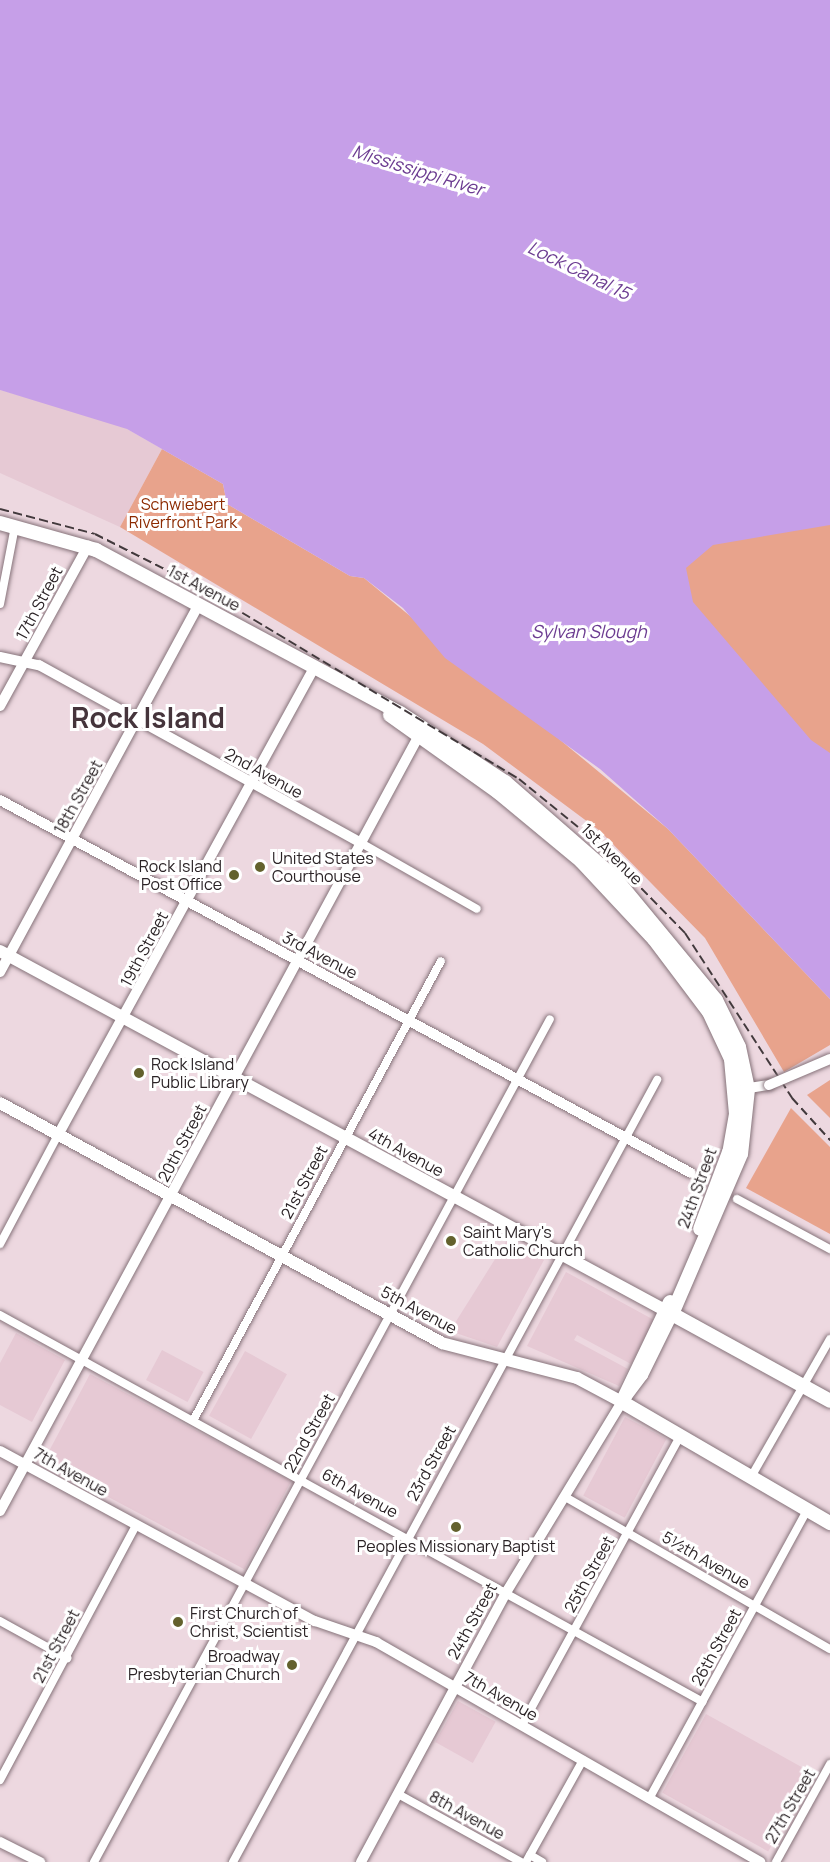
<!DOCTYPE html>
<meta charset="utf-8">
<style>
body{margin:0}
#map{position:relative;width:830px;height:1862px;overflow:hidden;background:#edd8e0;font-family:Manrope,sans-serif}
div>[style]{position:absolute}
[style*='--x']{left:calc(var(--x)*1px);top:calc(var(--y)*1px);width:calc(var(--w)*1px);rotate:calc(var(--a)*1deg)}
.built>*{inset:0;background:#e6c9d4;transform-origin:0 0}
.green>*{inset:0;background:#e8a38c}
.water>*{inset:0;background:#c69fe8}
.roads{filter:drop-shadow(0 0 2px #86737a) drop-shadow(0 0 2px #86737a)}
.minor>*{height:8px;margin:-4px;padding:0 4px;transform-origin:4px;border-radius:4px;background:#fff}
.tertiary>*{height:10px;margin:-5px;padding:0 5px;transform-origin:5px;border-radius:5px;background:#fff}
.secondary>*{height:12px;margin:-6px;padding:0 6px;transform-origin:6px;border-radius:6px;background:#fff}
.primary>*{height:14px;margin:-7px;padding:0 7px;transform-origin:7px;border-radius:7px;background:#fff}
.rail>*{height:2px;margin-top:-1px;transform-origin:0;background:repeating-linear-gradient(90deg,#42393c 0 9px,transparent 0 13.5px)}
.bridges{filter:drop-shadow(0 0 2px #86737a) drop-shadow(0 0 2px #86737a)}
.tertiary-bridge>*{height:10px;margin:-5px;padding:0 5px;transform-origin:5px;border-radius:5px;background:#fff}
.dots>*{width:16px;height:16px;translate:-50% -50%;box-sizing:border-box;border:3px solid #fff;border-radius:50%}
span{translate:-50% -50%;white-space:nowrap;text-align:center;line-height:1.15;-webkit-text-stroke:6px #fff;paint-order:stroke}
.park-label{font-size:16px;color:#8c2a01}
.street-label{font-size:16px;color:#2b2326}
.poi-label{font-size:16px;color:#2b2326}
.left{translate:0 -50%;text-align:left}
.right{translate:-100% -50%;text-align:right}
.water-label{font-size:18px;color:#6c3c91;font-style:italic}
.town-label{font-size:28px;color:#45343b;font-weight:700}
</style>
<div id="map">
<div class="built">
<i style="clip-path:polygon(0 390px,115px 422px,162px 449px,120px 527px,0 473px)"></i>
<i style="clip-path:polygon(507px 1240px,544px 1260px,497px 1347px,450px 1331px)"></i>
<i style="clip-path:polygon(566px 1272px,654px 1320px,631px 1364px,577px 1335px,574px 1340px,628px 1369px,619px 1386px,527px 1346px)"></i>
<i style="clip-path:polygon(16px 1333px,65px 1360px,32px 1422px,0 1405px,0 1363px)"></i>
<i style="left:162px;top:1350px;width:47px;height:34px;rotate:28deg"></i>
<i style="left:245px;top:1351px;width:48px;height:74px;rotate:29deg"></i>
<i style="left:90px;top:1374px;width:228px;height:100px;rotate:28deg"></i>
<i style="left:625px;top:1417px;width:47px;height:89px;rotate:28deg"></i>
<i style="left:458px;top:1701px;width:43px;height:47px;rotate:29deg"></i>
<i style="left:706px;top:1714px;width:121px;height:90px;rotate:29deg"></i>
</div>
<div class="green">
<i style="clip-path:polygon(162px 449px,223px 484px,227px 504px,350px 576px,364px 578px,668px 829px,830px 999px,830px 1045px,784px 1072px,705px 938px,600px 831px,483px 744px,120px 527px)"></i>
<i style="clip-path:polygon(830px 502px,830px 781px,682px 608px,672px 530px)"></i>
<i style="clip-path:polygon(830px 1080px,830px 1118px,807px 1095px)"></i>
<i style="clip-path:polygon(791px 1108px,830px 1147px,830px 1234px,746px 1188px)"></i>
</div>
<div class="water">
<i style="clip-path:polygon(0 0,830px 0,830px 525px,713px 545px,686px 568px,693px 602px,811px 740px,830px 753px,830px 999px,668px 829px,600px 769px,445px 658px,403px 608px,364px 578px,350px 576px,227px 504px,223px 484px,127px 429px,0 390px)"></i>
</div>
<div class="roads">
<div class="minor">
<i style="--x:0;--y:604;--w:79;--a:-79.1"></i>
<i style="--x:361;--y:843;--w:133;--a:29.6"></i>
<i style="--x:737;--y:1199;--w:106;--a:28.3"></i>
<i style="--x:0;--y:1244;--w:123;--a:-62"></i>
<i style="--x:0;--y:1315;--w:802;--a:28.83"></i>
<i style="--x:194;--y:1419;--w:520;--a:-61.66"></i>
<i style="--x:751;--y:1477;--w:159;--a:-60.2"></i>
<i style="--x:567;--y:1498;--w:303;--a:29.9"></i>
<i style="--x:0;--y:1621;--w:77;--a:28.9"></i>
<i style="--x:522;--y:1725;--w:329;--a:-61.3"></i>
<i style="--x:0;--y:1780;--w:289;--a:-61.9"></i>
<i style="--x:398;--y:1794;--w:141;--a:28.9"></i>
<i style="--x:649;--y:1799;--w:329;--a:-61.3"></i>
<i style="--x:530;--y:1855;--w:14;--a:30"></i>
<i style="--x:94;--y:1862;--w:958;--a:-61.59"></i>
<i style="--x:233;--y:1862;--w:890;--a:-61.53"></i>
<i style="--x:526;--y:1862;--w:117;--a:-60.8"></i>
<i style="--x:776;--y:1862;--w:112;--a:-61.1"></i>
</div>
<div class="tertiary">
<i style="--x:0;--y:657;--w:40;--a:12"></i>
<i style="--x:39;--y:665;--w:368;--a:28.9"></i>
<i style="--x:0;--y:706;--w:183;--a:-61.2"></i>
<i style="--x:0;--y:800;--w:785;--a:28.36"></i>
<i style="--x:0;--y:972;--w:418;--a:-61.6"></i>
<i style="--x:743;--y:1089;--w:26;--a:-9"></i>
<i style="--x:58;--y:1135;--w:533;--a:-61.27"></i>
<i style="--x:0;--y:1451;--w:358;--a:28.4"></i>
<i style="--x:315;--y:1621;--w:65;--a:19"></i>
<i style="--x:376;--y:1642;--w:443;--a:29.8"></i>
<i style="--x:0;--y:1511;--w:888;--a:-61.62"></i>
<i style="--x:0;--y:1842;--w:45;--a:26.6"></i>
<i style="--x:361;--y:1862;--w:308;--a:-61.7"></i>
<i style="--x:507;--y:1591;--w:221;--a:-58.7"></i>
</div>
<div class="secondary">
<i style="--x:0;--y:951;--w:764;--a:28.38"></i>
<i style="--x:672;--y:1314;--w:68;--a:116.2"></i>
<i style="--x:642;--y:1375;--w:34;--a:127"></i>
<i style="--x:622;--y:1402;--w:51;--a:-151.9"></i>
<i style="--x:577;--y:1378;--w:139;--a:-165.5"></i>
<i style="--x:442;--y:1343;--w:503;--a:-151.5"></i>
</div>
<div class="primary">
<i style="--x:0;--y:523;--w:100;--a:15.7"></i>
<i style="--x:96;--y:550;--w:345;--a:28.2"></i>
<i style="--x:400;--y:713;--w:126;--a:33.3"></i>
<i style="--x:505;--y:782;--w:146;--a:41.1"></i>
<i style="--x:615;--y:878;--w:158;--a:50.4"></i>
<i style="--x:716;--y:1000;--w:52;--a:63.9"></i>
<i style="--x:739;--y:1047;--w:43;--a:77.9"></i>
<i style="--x:748;--y:1089;--w:65;--a:96.1"></i>
<i style="--x:741;--y:1154;--w:174;--a:113.3"></i>
<i style="--x:672;--y:1314;--w:180;--a:28.8"></i>
<i style="--x:390;--y:715;--w:133;--a:35.5"></i>
<i style="--x:498;--y:792;--w:108;--a:39.7"></i>
<i style="--x:581;--y:861;--w:107;--a:46.9"></i>
<i style="--x:654;--y:939;--w:91;--a:53"></i>
<i style="--x:709;--y:1012;--w:52;--a:64.9"></i>
<i style="--x:731;--y:1059;--w:55;--a:84.8"></i>
<i style="--x:736;--y:1114;--w:39;--a:100"></i>
<i style="--x:729;--y:1152;--w:82;--a:110.6"></i>
<i style="--x:670;--y:1302;--w:111;--a:115.6"></i>
<i style="--x:622;--y:1402;--w:241;--a:30.2"></i>
</div>
</div>
<div class="rail">
<i style="--x:0;--y:509;--w:98;--a:14.7"></i>
<i style="--x:95;--y:534;--w:113;--a:26.8"></i>
<i style="--x:196;--y:585;--w:377;--a:31"></i>
<i style="--x:519;--y:779;--w:97;--a:39.1"></i>
<i style="--x:594;--y:840;--w:130;--a:45.6"></i>
<i style="--x:685;--y:933;--w:197;--a:57"></i>
<i style="--x:792;--y:1098;--w:57;--a:47.9"></i>
</div>
<div class="bridges">
<div class="tertiary-bridge">
<i style="--x:769;--y:1085;--w:66;--a:-23.1"></i>
</div>
</div>
<div class="dots">
<i style="left:260px;top:867px;background:#63612d"></i>
<i style="left:234px;top:875px;background:#63612d"></i>
<i style="left:139px;top:1073px;background:#63612d"></i>
<i style="left:451px;top:1241px;background:#63612d"></i>
<i style="left:456px;top:1527px;background:#63612d"></i>
<i style="left:178px;top:1622px;background:#63612d"></i>
<i style="left:292px;top:1665px;background:#63612d"></i>
</div>
<div class="park-label">
<span style="left:183px;top:513px">Schwiebert<br>Riverfront Park</span>
</div>
<div class="street-label">
<span style="left:204px;top:588px;rotate:28deg">1st Avenue</span>
<span style="left:39px;top:603px;rotate:-62deg">17th Street</span>
<span style="left:264px;top:773px;rotate:29deg">2nd Avenue</span>
<span style="left:78px;top:797px;rotate:-61deg">18th Street</span>
<span style="left:612px;top:854px;rotate:45deg">1st Avenue</span>
<span style="left:144px;top:949px;rotate:-62deg">19th Street</span>
<span style="left:320px;top:955px;rotate:28deg">3rd Avenue</span>
<span style="left:182px;top:1143px;rotate:-62deg">20th Street</span>
<span style="left:406px;top:1152px;rotate:29deg">4th Avenue</span>
<span style="left:304px;top:1182px;rotate:-62deg">21st Street</span>
<span style="left:697px;top:1188px;rotate:-70deg">24th Street</span>
<span style="left:419px;top:1310px;rotate:28deg">5th Avenue</span>
<span style="left:309px;top:1433px;rotate:-61deg">22nd Street</span>
<span style="left:431px;top:1463px;rotate:-61deg">23rd Street</span>
<span style="left:71px;top:1472px;rotate:29deg">7th Avenue</span>
<span style="left:360px;top:1493px;rotate:29deg">6th Avenue</span>
<span style="left:706px;top:1560px;rotate:30deg">5½th Avenue</span>
<span style="left:589px;top:1574px;rotate:-61deg">25th Street</span>
<span style="left:472px;top:1621px;rotate:-61deg">24th Street</span>
<span style="left:56px;top:1646px;rotate:-62deg">21st Street</span>
<span style="left:716px;top:1647px;rotate:-61deg">26th Street</span>
<span style="left:501px;top:1696px;rotate:30deg">7th Avenue</span>
<span style="left:790px;top:1806px;rotate:-60deg">27th Street</span>
<span style="left:467px;top:1815px;rotate:29deg">8th Avenue</span>
</div>
<div class="poi-label">
<span class="left" style="left:272px;top:867px">United States<br>Courthouse</span>
<span class="right" style="left:222px;top:875px">Rock Island<br>Post Office</span>
<span class="left" style="left:151px;top:1073px">Rock Island<br>Public Library</span>
<span class="left" style="left:463px;top:1241px">Saint Mary's<br>Catholic Church</span>
<span style="left:456px;top:1546px">Peoples Missionary Baptist</span>
<span class="left" style="left:190px;top:1622px">First Church of<br>Christ, Scientist</span>
<span class="right" style="left:280px;top:1665px">Broadway<br>Presbyterian Church</span>
</div>
<div class="water-label">
<span style="left:418px;top:170px;rotate:17deg">Mississippi River</span>
<span style="left:579px;top:270px;rotate:26deg">Lock Canal 15</span>
<span style="left:589px;top:631px">Sylvan Slough</span>
</div>
<div class="town-label">
<span style="left:148px;top:717px">Rock Island</span>
</div>
</div>
